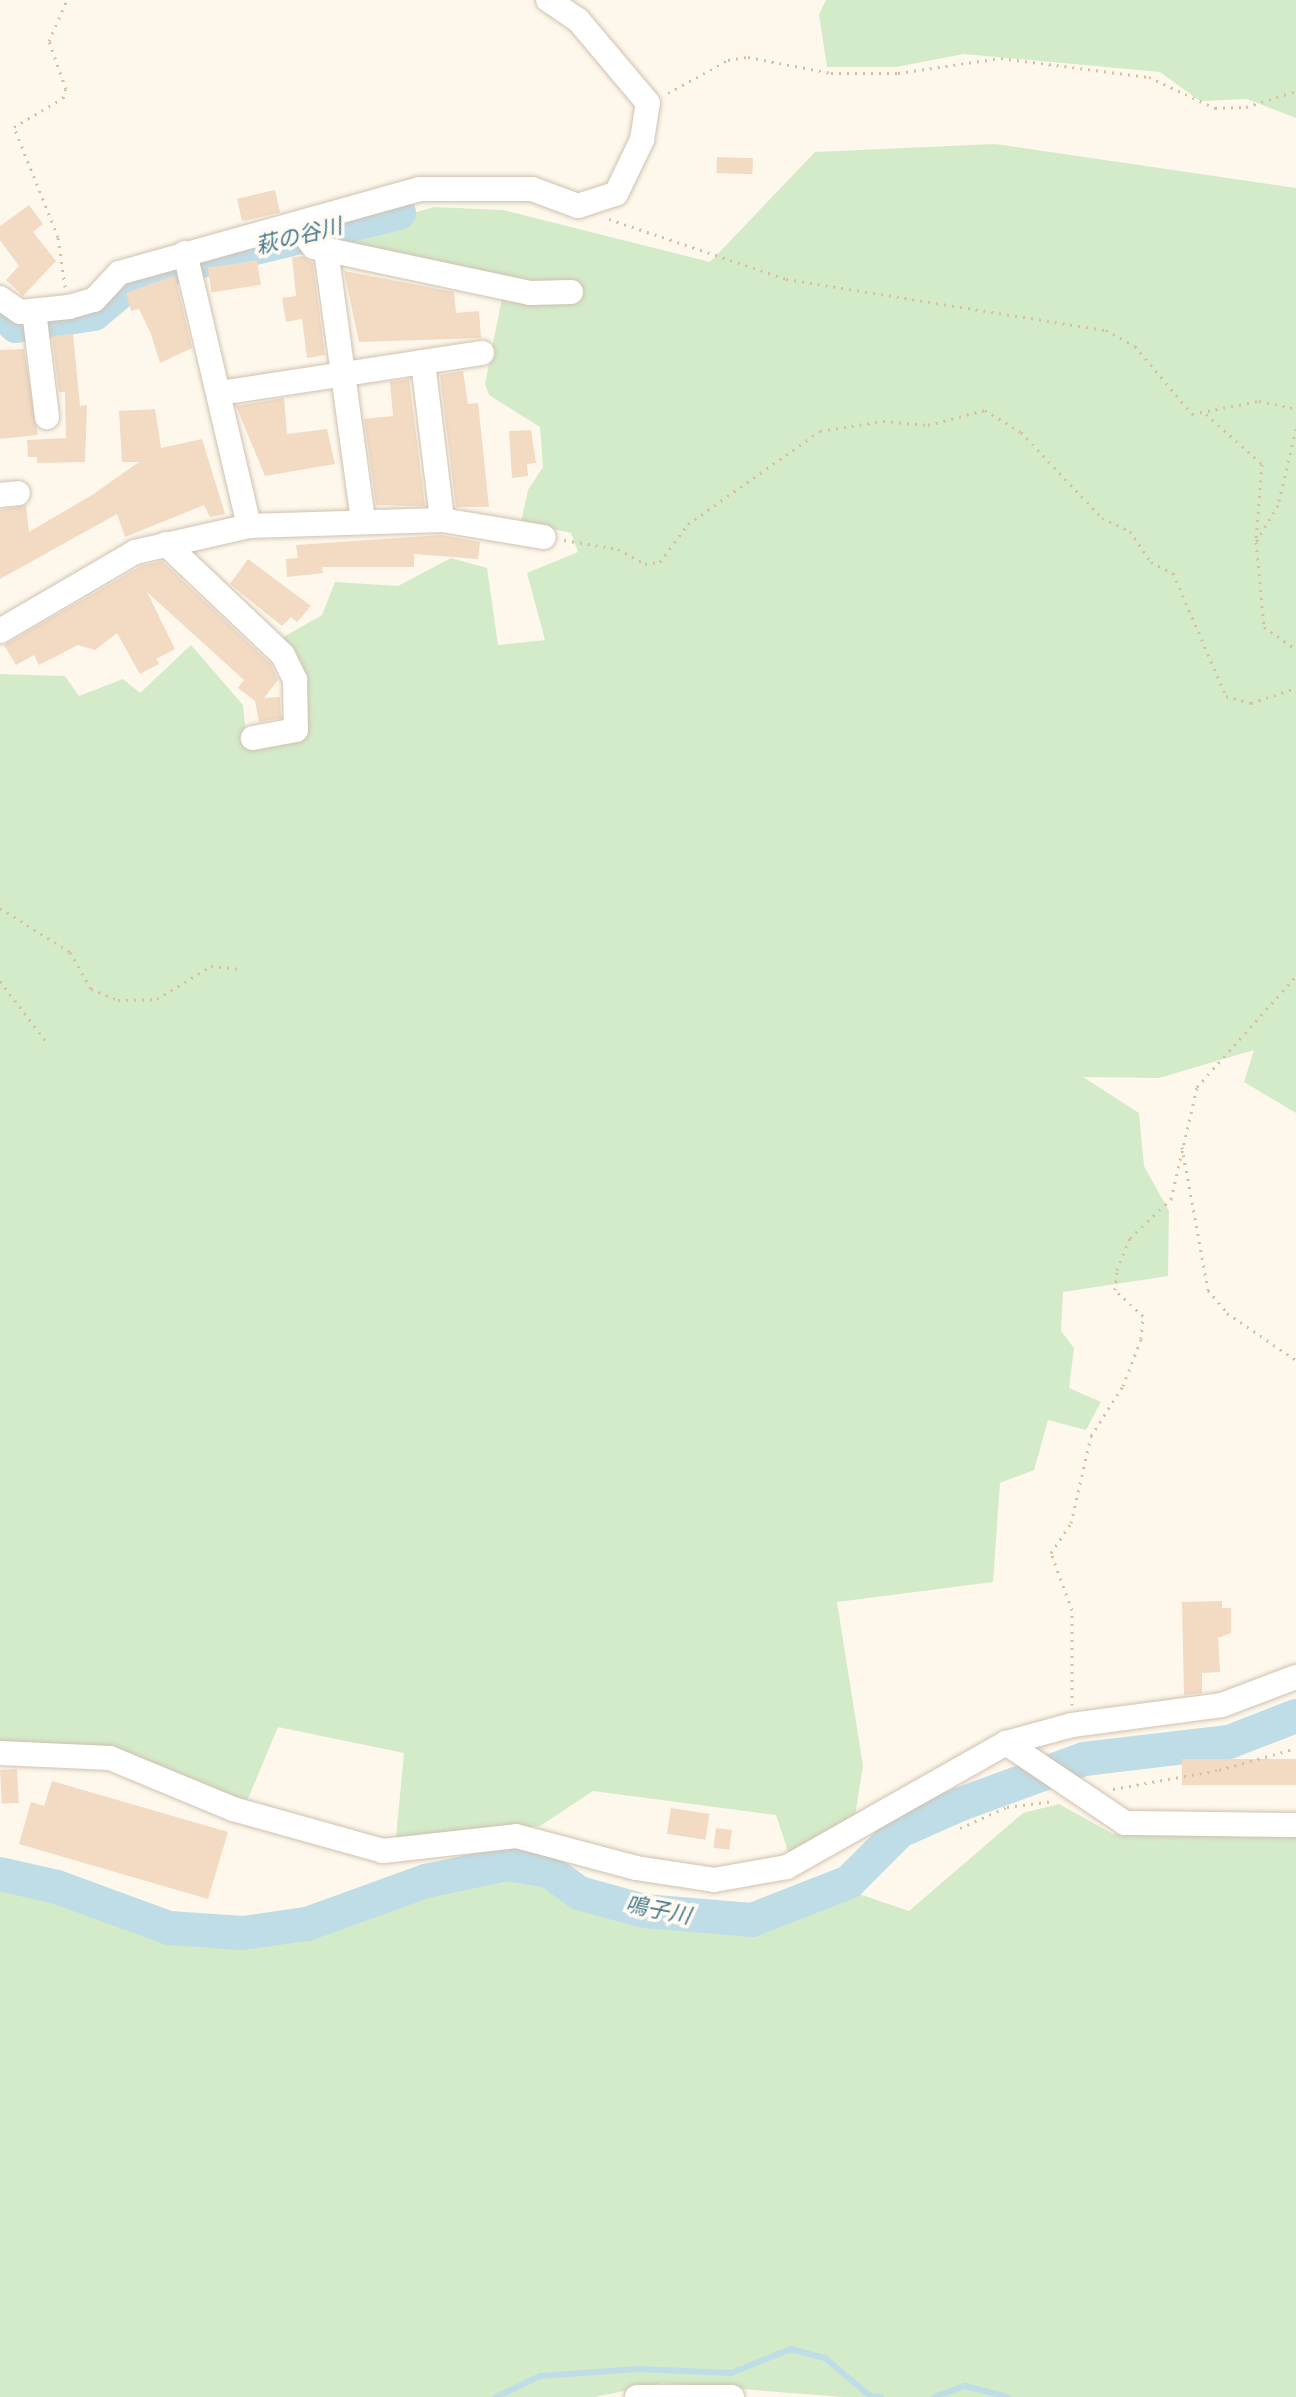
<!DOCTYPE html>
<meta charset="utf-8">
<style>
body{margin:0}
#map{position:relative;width:1296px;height:2397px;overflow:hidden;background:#fdf8eb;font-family:"Source Sans 3","Noto Sans JP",sans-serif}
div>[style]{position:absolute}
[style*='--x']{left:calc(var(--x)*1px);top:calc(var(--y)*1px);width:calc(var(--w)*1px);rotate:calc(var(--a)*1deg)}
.green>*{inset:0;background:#d3ebc9}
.stream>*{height:6px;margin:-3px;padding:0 3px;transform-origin:3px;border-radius:3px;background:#bfdde7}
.river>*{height:34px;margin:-17px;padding:0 17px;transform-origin:17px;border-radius:17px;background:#bfdde7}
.building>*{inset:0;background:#f2dac3;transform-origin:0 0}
.path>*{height:3px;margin-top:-1.5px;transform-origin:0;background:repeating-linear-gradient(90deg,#d8bea5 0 2px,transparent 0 8px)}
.roads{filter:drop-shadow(0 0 2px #d0c1b0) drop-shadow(0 0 2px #d0c1b0)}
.minor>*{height:24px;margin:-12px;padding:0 12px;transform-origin:12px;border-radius:12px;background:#fff}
span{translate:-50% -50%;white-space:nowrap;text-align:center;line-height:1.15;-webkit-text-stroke:7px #fffbf2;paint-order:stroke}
.water-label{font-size:22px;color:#467a8c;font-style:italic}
</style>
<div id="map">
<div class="green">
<i style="clip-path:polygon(826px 0,1296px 0,1296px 118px,1247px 99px,1200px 101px,1160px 72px,964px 54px,896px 67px,827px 67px,819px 14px)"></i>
<i style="clip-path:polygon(995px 144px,1296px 188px,1296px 1113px,1244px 1082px,1254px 1050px,1159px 1078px,1083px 1077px,1139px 1113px,1144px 1166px,1169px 1211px,1168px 1276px,1063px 1292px,1061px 1331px,1074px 1348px,1069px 1388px,1101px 1402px,1086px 1430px,1048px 1420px,1034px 1470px,1000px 1483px,993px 1582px,837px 1602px,863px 1766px,854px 1822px,789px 1854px,776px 1815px,593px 1791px,540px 1826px,396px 1838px,404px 1753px,278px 1727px,245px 1806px,106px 1747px,0 1743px,0 674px,65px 676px,79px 696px,123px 679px,140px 693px,191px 645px,243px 705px,247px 745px,307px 736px,306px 676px,280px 639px,322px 615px,335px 582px,398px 586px,451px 558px,487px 568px,498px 645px,545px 640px,527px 573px,578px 552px,571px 533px,521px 522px,528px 490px,543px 467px,540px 427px,489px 395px,485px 384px,505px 283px,344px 246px,340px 234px,434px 207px,503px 210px,710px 262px,815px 152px)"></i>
<i style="clip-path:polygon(1059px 1804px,1113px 1834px,1296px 1835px,1296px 2397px,843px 2397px,663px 2383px,595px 2397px,0 2397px,0 1887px,53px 1899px,166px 1940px,243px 1946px,311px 1936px,430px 1893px,507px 1876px,543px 1882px,573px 1904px,641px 1923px,754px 1932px,856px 1893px,909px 1911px,1023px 1813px)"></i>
</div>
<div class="stream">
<i style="--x:496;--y:2397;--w:49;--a:-25.5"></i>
<i style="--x:540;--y:2376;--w:99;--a:-4"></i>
<i style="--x:639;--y:2369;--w:92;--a:2.5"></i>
<i style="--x:731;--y:2373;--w:65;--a:-21.8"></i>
<i style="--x:791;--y:2349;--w:35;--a:15"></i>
<i style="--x:825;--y:2358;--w:59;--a:40.2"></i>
<i style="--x:870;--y:2396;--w:11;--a:5"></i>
<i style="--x:934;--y:2397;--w:33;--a:-20"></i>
<i style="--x:965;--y:2386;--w:44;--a:14.3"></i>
</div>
<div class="river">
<i style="--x:198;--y:262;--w:207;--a:-13.7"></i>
<i style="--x:0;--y:312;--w:21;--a:41"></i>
<i style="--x:16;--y:326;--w:79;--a:-8.7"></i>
<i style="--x:94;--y:314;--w:57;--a:-40.1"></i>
<i style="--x:138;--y:277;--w:34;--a:-14"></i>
<i style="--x:0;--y:1874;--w:58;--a:12.8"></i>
<i style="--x:57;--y:1887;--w:119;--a:20.1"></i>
<i style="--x:169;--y:1928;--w:74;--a:3.9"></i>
<i style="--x:243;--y:1933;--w:65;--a:-8"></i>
<i style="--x:307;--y:1924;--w:127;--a:-19.9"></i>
<i style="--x:426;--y:1881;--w:83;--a:-11.9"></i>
<i style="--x:507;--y:1864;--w:43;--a:9.5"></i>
<i style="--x:549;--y:1871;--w:37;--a:36"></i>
<i style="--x:579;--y:1893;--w:67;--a:15.5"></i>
<i style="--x:644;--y:1911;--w:108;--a:4.8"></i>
<i style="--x:752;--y:1920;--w:104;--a:-21.4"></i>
<i style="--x:849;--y:1882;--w:72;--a:-45"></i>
<i style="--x:900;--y:1831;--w:67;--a:-23.9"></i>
<i style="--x:961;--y:1804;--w:131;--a:-20.1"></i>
<i style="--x:1084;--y:1759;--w:146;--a:-6.7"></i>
<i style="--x:1229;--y:1742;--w:72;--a:-21.2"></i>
</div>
<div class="building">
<i style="left:717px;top:157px;width:36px;height:16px;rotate:2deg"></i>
<i style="left:275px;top:190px;width:23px;height:39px;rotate:77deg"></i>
<i style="clip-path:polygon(29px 205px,43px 224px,33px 232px,56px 261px,23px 296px,6px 280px,19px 266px,0 240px,0 226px)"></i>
<i style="clip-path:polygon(302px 256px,313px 263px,325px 355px,307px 358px,302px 319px,286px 322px,282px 298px,296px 296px,292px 257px)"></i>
<i style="left:257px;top:260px;width:25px;height:50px;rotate:81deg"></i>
<i style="clip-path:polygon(344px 271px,454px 292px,456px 313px,479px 311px,481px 338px,359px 342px)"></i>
<i style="clip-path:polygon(175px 275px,192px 348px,160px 363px,151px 334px,139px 309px,131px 311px,126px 293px)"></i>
<i style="clip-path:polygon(73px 334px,80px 406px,87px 405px,85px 462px,37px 463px,37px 457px,28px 457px,27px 440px,66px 438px,65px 392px,59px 392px,52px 336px)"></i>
<i style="clip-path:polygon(24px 349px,38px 435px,0 439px,0 350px)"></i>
<i style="clip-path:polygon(463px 371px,468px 404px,478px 403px,489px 507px,456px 507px,440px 375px)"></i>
<i style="clip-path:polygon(409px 379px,425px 506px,376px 505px,364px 419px,393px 416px,390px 382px)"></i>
<i style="clip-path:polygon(284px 398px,287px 434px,327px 429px,335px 464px,265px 476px,236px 406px)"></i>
<i style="clip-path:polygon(155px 409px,161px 448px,202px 439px,225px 514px,210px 517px,204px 505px,125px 537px,117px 514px,0 579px,0 510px,26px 505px,29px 532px,92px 495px,139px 462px,122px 462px,119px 411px)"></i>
<i style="clip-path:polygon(531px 430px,536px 463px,527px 464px,528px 476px,512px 478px,509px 431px)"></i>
<i style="clip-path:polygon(441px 535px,480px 542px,478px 559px,414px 554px,414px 567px,322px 567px,323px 573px,287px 577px,286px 559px,298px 558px,296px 545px)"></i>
<i style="clip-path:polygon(248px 559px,311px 606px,297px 622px,291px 617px,282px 626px,230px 584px)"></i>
<i style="clip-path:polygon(162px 561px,271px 664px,278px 680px,264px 698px,280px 697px,281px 718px,259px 722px,255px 701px,238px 688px,244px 680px,147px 592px,175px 649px,156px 659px,159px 664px,140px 674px,117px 633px,95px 650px,78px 645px,39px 665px,34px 655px,16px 665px,4px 645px,141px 566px)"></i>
<i style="clip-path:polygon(1222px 1601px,1222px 1608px,1231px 1608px,1231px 1633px,1218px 1638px,1220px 1672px,1202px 1673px,1202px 1693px,1184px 1695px,1182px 1602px)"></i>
<i style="left:1296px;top:1759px;width:26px;height:114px;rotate:90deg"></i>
<i style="left:17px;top:1769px;width:34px;height:17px;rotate:87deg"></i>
<i style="clip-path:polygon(52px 1781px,228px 1832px,208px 1899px,19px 1844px,31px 1802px,44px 1806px)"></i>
<i style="left:671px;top:1808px;width:39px;height:26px;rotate:9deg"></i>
<i style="left:716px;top:1828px;width:16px;height:20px;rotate:7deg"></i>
</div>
<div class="path">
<i style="--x:668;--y:93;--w:68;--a:-28.8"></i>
<i style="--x:728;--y:60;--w:20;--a:-9"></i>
<i style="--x:748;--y:57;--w:85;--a:10.9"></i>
<i style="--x:831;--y:73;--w:67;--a:0"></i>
<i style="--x:898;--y:73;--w:104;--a:-8.3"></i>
<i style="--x:1001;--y:58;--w:149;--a:7.3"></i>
<i style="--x:1149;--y:77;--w:73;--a:25.2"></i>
<i style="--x:1215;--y:108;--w:31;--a:-2"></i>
<i style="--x:1246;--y:107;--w:52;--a:-17.7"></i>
<i style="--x:609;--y:219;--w:187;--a:18.7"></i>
<i style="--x:786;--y:279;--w:324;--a:9.1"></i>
<i style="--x:1106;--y:330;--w:33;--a:29"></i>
<i style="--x:1135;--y:346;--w:89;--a:50"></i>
<i style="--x:1192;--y:414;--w:68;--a:-11"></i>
<i style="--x:1259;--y:401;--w:38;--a:12"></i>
<i style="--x:65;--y:287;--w:50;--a:-98"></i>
<i style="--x:58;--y:237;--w:118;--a:-111.8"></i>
<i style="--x:14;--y:127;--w:57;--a:-30.6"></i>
<i style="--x:63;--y:98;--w:9;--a:-72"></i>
<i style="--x:66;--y:89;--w:51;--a:-109.5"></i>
<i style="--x:49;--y:41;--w:45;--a:-66.3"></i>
<i style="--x:1206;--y:414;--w:75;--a:41.8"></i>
<i style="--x:1262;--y:464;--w:76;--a:94.5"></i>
<i style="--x:1296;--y:429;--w:78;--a:103.3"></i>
<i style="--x:1278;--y:505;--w:43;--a:120.7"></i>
<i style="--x:1256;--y:542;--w:85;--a:84.6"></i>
<i style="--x:1264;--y:627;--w:39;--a:35"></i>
<i style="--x:564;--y:540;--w:55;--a:9.5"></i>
<i style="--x:618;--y:549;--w:31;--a:29"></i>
<i style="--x:645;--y:564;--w:15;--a:-8"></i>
<i style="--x:660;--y:562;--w:47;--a:-53.6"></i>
<i style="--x:688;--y:524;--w:161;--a:-35.2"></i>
<i style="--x:820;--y:431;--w:64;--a:-9"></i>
<i style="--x:883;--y:421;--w:45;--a:5.1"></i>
<i style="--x:928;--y:425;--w:59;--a:-14.7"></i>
<i style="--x:985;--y:410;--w:42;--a:31.4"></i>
<i style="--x:1021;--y:432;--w:118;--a:46.7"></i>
<i style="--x:1102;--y:518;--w:31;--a:25"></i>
<i style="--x:1130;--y:531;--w:37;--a:56"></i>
<i style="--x:1151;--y:562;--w:25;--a:27"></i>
<i style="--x:1173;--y:573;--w:134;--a:66.7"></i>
<i style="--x:1226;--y:696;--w:26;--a:16"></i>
<i style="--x:1251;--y:703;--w:47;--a:-18.4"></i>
<i style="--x:0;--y:908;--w:83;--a:32.2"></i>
<i style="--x:70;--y:952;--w:43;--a:60.4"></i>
<i style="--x:91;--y:989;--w:29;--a:22"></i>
<i style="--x:118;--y:1000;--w:39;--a:-1"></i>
<i style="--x:157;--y:999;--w:63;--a:-31.4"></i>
<i style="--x:211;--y:966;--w:27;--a:6"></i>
<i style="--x:0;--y:981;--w:79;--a:52.7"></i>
<i style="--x:1182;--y:1147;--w:145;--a:79.7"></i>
<i style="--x:1208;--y:1290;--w:30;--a:50"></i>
<i style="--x:1227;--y:1313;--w:83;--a:34.3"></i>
<i style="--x:1072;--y:1705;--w:95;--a:-90"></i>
<i style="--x:1072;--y:1610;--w:61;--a:-110.2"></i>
<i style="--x:1051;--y:1553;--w:36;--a:-56"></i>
<i style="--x:1071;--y:1523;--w:89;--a:-77.1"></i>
<i style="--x:1091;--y:1436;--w:59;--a:-57.4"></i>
<i style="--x:1123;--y:1386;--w:50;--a:-69"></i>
<i style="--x:1141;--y:1339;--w:23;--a:-85"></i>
<i style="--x:1143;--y:1316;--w:38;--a:-137"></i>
<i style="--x:1115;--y:1290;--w:20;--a:-84"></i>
<i style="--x:1117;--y:1270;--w:35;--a:-68"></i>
<i style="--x:1130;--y:1238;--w:57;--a:-43.6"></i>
<i style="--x:1171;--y:1199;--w:115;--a:-76.9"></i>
<i style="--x:1197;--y:1087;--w:149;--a:-48.3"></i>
<i style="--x:1113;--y:1789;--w:108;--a:-10.2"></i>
<i style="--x:1219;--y:1770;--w:80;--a:-15.9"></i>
<i style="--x:960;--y:1828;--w:51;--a:-24.1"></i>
<i style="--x:1007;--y:1807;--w:47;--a:-7.3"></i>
</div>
<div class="roads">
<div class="minor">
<i style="--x:298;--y:226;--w:26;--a:53"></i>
<i style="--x:314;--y:247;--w:221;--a:12"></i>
<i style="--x:530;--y:293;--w:41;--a:-1.4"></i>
<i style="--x:326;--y:250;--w:274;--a:82.2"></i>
<i style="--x:185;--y:253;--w:280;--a:76.8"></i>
<i style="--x:0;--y:298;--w:24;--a:35"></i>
<i style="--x:20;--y:312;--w:49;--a:-5.8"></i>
<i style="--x:69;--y:307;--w:26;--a:-16"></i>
<i style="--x:94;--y:300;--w:37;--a:-47"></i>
<i style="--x:119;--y:273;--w:312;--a:-15.6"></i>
<i style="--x:419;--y:189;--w:113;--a:0"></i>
<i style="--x:532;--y:189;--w:49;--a:20.3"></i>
<i style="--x:578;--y:206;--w:40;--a:-18"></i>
<i style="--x:616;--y:194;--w:60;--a:-64.3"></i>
<i style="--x:642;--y:140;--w:37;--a:-81"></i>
<i style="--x:648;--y:103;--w:109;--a:-130.1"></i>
<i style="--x:578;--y:20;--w:36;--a:-146"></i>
<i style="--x:34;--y:311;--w:107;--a:83"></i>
<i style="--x:423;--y:362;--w:159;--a:83.1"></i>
<i style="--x:220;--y:393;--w:265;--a:-8.7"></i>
<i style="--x:0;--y:495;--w:18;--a:-6"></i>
<i style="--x:166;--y:544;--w:161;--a:43.5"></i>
<i style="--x:283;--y:655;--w:28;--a:64"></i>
<i style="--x:295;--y:680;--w:50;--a:88.9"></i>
<i style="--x:296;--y:730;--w:44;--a:169.5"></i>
<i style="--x:0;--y:631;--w:156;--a:-30.3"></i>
<i style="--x:135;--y:552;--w:117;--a:-12.8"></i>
<i style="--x:249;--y:526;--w:193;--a:-1.8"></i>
<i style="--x:442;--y:520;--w:103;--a:9.5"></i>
<i style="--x:1006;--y:1743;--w:143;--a:33.9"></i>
<i style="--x:1125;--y:1823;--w:171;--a:0.7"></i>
<i style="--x:0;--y:1753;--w:110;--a:2.6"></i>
<i style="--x:110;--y:1758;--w:133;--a:22.5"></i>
<i style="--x:233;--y:1809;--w:156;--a:15.6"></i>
<i style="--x:383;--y:1851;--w:134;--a:-6.4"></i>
<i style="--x:516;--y:1836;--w:124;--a:14.9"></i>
<i style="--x:636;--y:1868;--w:79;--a:8.7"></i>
<i style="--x:714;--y:1880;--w:74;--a:-10.1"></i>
<i style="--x:787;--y:1867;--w:252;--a:-29.5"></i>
<i style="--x:1006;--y:1743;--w:68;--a:-15.3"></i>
<i style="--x:1072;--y:1725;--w:151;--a:-7.6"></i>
<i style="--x:1222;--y:1705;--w:79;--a:-20.7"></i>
<i style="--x:637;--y:2397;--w:95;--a:0"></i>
</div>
</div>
<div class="water-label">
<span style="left:299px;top:237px;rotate:-14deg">萩の谷川</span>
<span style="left:658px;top:1911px;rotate:11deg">鳴子川</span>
</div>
</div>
